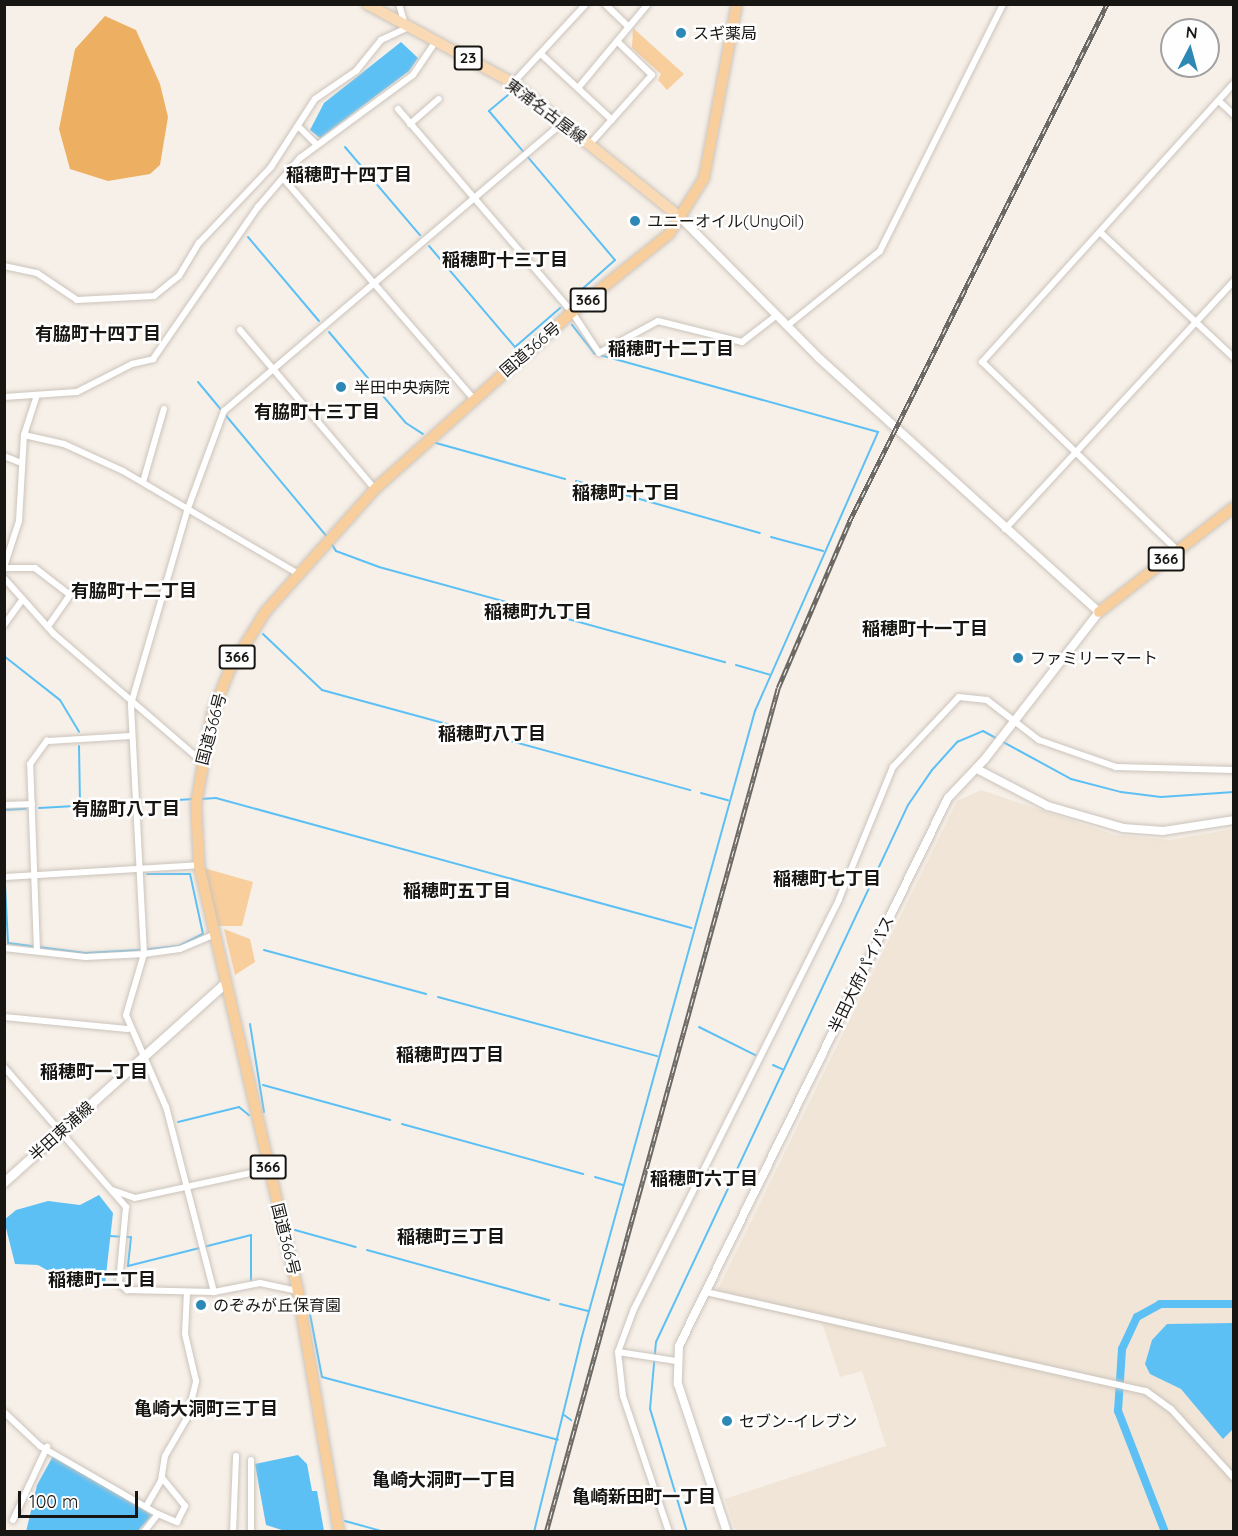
<!DOCTYPE html>
<meta charset="utf-8">
<style>
body{margin:0}
#map{position:relative;width:1238px;height:1536px;overflow:hidden;background:#f7f0e8;font-family:Quicksand,"Noto Sans JP",sans-serif}
div>[style]{position:absolute}
[style*='--x']{left:calc(var(--x)*1px);top:calc(var(--y)*1px);width:calc(var(--w)*1px);rotate:calc(var(--a)*1deg)}
.built>*{inset:0;background:#f1e5d7}
.green>*{inset:0;background:#f8ce9d}
.forest>*{inset:0;background:#edaf61}
.water>*{inset:0;background:#5cc0f5}
.stream>*{height:2px;margin:-1px;padding:0 1px;transform-origin:1px;border-radius:1px;background:#5cc0f5}
.canal>*{height:8px;margin:-4px;padding:0 4px;transform-origin:4px;border-radius:4px;background:#5cc0f5}
.roads{filter:drop-shadow(0 0 2px #cbc4bc) drop-shadow(0 0 2px #cbc4bc)}
.minor>*{height:6px;margin:-3px;padding:0 3px;transform-origin:3px;border-radius:3px;background:#fff}
.tertiary>*{height:8px;margin:-4px;padding:0 4px;transform-origin:4px;border-radius:4px;background:#fff}
.secondary>*{height:9px;margin:-4.5px;padding:0 4.5px;transform-origin:4.5px;border-radius:4.5px;background:#fff}
.primary>*{height:10px;margin:-5px;padding:0 5px;transform-origin:5px;border-radius:5px;background:#f9dab5}
.trunk>*{height:10px;margin:-5px;padding:0 5px;transform-origin:5px;border-radius:5px;background:#f7ce9c}
.rail>*{height:4.5px;margin-top:-2.25px;transform-origin:0;background:repeating-linear-gradient(90deg,#fefefe 0 7px,#6c6863 0 14px);box-sizing:border-box;border-block:2px solid #6c6863}
.dots>*{width:16px;height:16px;translate:-50% -50%;box-sizing:border-box;border:3px solid #fefefe;border-radius:50%}
span{translate:-50% -50%;white-space:nowrap;text-align:center;line-height:1.15;-webkit-text-stroke:5px #fefefe;paint-order:stroke}
.shield-label span{padding:2px 4px;background:#fefefe;border:2px solid;border-radius:4px;-webkit-text-stroke-width:0}
.shield-label{font-size:15px;color:#181613;font-weight:700}
.poi-label{font-size:16px;color:#181613}
.left{translate:0 -50%;text-align:left}
.street-label{font-size:16px;color:#181613}
.neighbourhood-label{font-size:18px;color:#181613;font-weight:700}
.frame{position:absolute;inset:0;border:6px solid #181613;pointer-events:none}
.north{position:absolute;left:1160px;top:18px;width:60px;height:60px;box-sizing:border-box;background:#fefefe;border:2px solid #a2a1a0;border-radius:50%;rotate:6deg;font-size:16px;font-weight:700;line-height:24px;text-align:center;color:#181613}
.north::after{content:'';display:block;margin:auto;width:21px;height:27px;background:#2e88b6;clip-path:polygon(50% 0,100% 100%,50% 72%,0 100%)}
.scale{position:absolute;left:18px;top:1491px;width:120px;height:27px;box-sizing:border-box;border:3px solid #181613;border-top:0;padding-left:8px;font-size:18px;line-height:21px;white-space:nowrap;color:#181613;-webkit-text-stroke:4px #fefefe;paint-order:stroke}
</style>
<div id="map">
<div class="built">
<i style="clip-path:polygon(981px 790px,1115px 835px,1170px 840px,1233px 829px,1233px 1531px,736px 1531px,725px 1499px,886px 1446px,862px 1371px,840px 1377px,822px 1323px,713px 1299px,957px 801px)"></i>
</div>
<div class="green">
<i style="clip-path:polygon(633px 28px,684px 74px,667px 90px,658px 80px,661px 74px,632px 48px)"></i>
<i style="clip-path:polygon(204px 868px,253px 882px,242px 926px,218px 926px)"></i>
<i style="clip-path:polygon(224px 929px,250px 939px,255px 962px,235px 975px)"></i>
</div>
<div class="forest">
<i style="clip-path:polygon(105px 16px,136px 30px,160px 84px,168px 117px,160px 165px,150px 174px,108px 181px,70px 169px,59px 129px,75px 49px)"></i>
</div>
<div class="water">
<i style="clip-path:polygon(401px 42px,418px 58px,409px 71px,320px 138px,310px 130px,324px 103px)"></i>
<i style="clip-path:polygon(99px 1195px,113px 1213px,105px 1284px,68px 1282px,38px 1265px,15px 1264px,4px 1220px,16px 1210px,48px 1201px,80px 1205px)"></i>
<i style="clip-path:polygon(1233px 1323px,1233px 1429px,1223px 1439px,1181px 1389px,1150px 1374px,1145px 1364px,1152px 1340px,1167px 1324px)"></i>
<i style="clip-path:polygon(298px 1455px,307px 1464px,312px 1491px,317px 1491px,324px 1531px,285px 1531px,266px 1525px,255px 1464px)"></i>
<i style="clip-path:polygon(53px 1456px,152px 1515px,138px 1531px,26px 1532px,37px 1485px)"></i>
</div>
<div class="stream">
<i style="--x:508;--y:95;--w:25;--a:140"></i>
<i style="--x:489;--y:111;--w:195;--a:49.8"></i>
<i style="--x:615;--y:260;--w:60;--a:138.4"></i>
<i style="--x:345;--y:147;--w:116;--a:49.6"></i>
<i style="--x:248;--y:237;--w:110;--a:49.8"></i>
<i style="--x:429;--y:246;--w:133;--a:49.6"></i>
<i style="--x:515;--y:347;--w:60;--a:-40.9"></i>
<i style="--x:329;--y:332;--w:119;--a:49.8"></i>
<i style="--x:406;--y:423;--w:20;--a:33"></i>
<i style="--x:198;--y:382;--w:203;--a:50.2"></i>
<i style="--x:436;--y:443;--w:134;--a:15.6"></i>
<i style="--x:576;--y:481;--w:191;--a:15.8"></i>
<i style="--x:771;--y:537;--w:54;--a:15.1"></i>
<i style="--x:331;--y:543;--w:9;--a:58"></i>
<i style="--x:336;--y:551;--w:46;--a:20.4"></i>
<i style="--x:379;--y:567;--w:359;--a:15.4"></i>
<i style="--x:263;--y:634;--w:81;--a:43.5"></i>
<i style="--x:322;--y:690;--w:179;--a:15.2"></i>
<i style="--x:4;--y:656;--w:71;--a:38.2"></i>
<i style="--x:60;--y:700;--w:37;--a:59"></i>
<i style="--x:736;--y:665;--w:35;--a:16"></i>
<i style="--x:507;--y:740;--w:190;--a:15.3"></i>
<i style="--x:79;--y:746;--w:60;--a:89"></i>
<i style="--x:701;--y:793;--w:28;--a:15"></i>
<i style="--x:200;--y:799;--w:16;--a:-4"></i>
<i style="--x:216;--y:798;--w:493;--a:15.3"></i>
<i style="--x:144;--y:802;--w:50;--a:-3.4"></i>
<i style="--x:39;--y:808;--w:90;--a:-3.2"></i>
<i style="--x:4;--y:810;--w:22;--a:-3"></i>
<i style="--x:5;--y:884;--w:59;--a:87.1"></i>
<i style="--x:8;--y:943;--w:78;--a:7.4"></i>
<i style="--x:85;--y:953;--w:55;--a:-3.1"></i>
<i style="--x:140;--y:950;--w:39;--a:-6"></i>
<i style="--x:179;--y:946;--w:27;--a:-27"></i>
<i style="--x:203;--y:934;--w:61;--a:-102.2"></i>
<i style="--x:190;--y:874;--w:43;--a:180"></i>
<i style="--x:264;--y:950;--w:168;--a:15.2"></i>
<i style="--x:438;--y:997;--w:227;--a:15.1"></i>
<i style="--x:250;--y:1024;--w:89;--a:81"></i>
<i style="--x:699;--y:1027;--w:63;--a:26.6"></i>
<i style="--x:773;--y:1065;--w:10;--a:24"></i>
<i style="--x:263;--y:1085;--w:132;--a:15.4"></i>
<i style="--x:178;--y:1122;--w:63;--a:-13.8"></i>
<i style="--x:239;--y:1107;--w:13;--a:39"></i>
<i style="--x:402;--y:1124;--w:188;--a:15.4"></i>
<i style="--x:595;--y:1177;--w:29;--a:16"></i>
<i style="--x:295;--y:1230;--w:63;--a:15.6"></i>
<i style="--x:109;--y:1236;--w:22;--a:3"></i>
<i style="--x:131;--y:1237;--w:29;--a:96"></i>
<i style="--x:128;--y:1266;--w:127;--a:-14.1"></i>
<i style="--x:251;--y:1235;--w:45;--a:90"></i>
<i style="--x:367;--y:1250;--w:189;--a:15.4"></i>
<i style="--x:560;--y:1304;--w:30;--a:14"></i>
<i style="--x:309;--y:1309;--w:69;--a:79.2"></i>
<i style="--x:322;--y:1377;--w:244;--a:14.9"></i>
<i style="--x:564;--y:1415;--w:9;--a:36"></i>
<i style="--x:345;--y:1521;--w:41;--a:15.4"></i>
<i style="--x:534;--y:1532;--w:198;--a:-76.2"></i>
<i style="--x:581;--y:1340;--w:653;--a:-74.54"></i>
<i style="--x:755;--y:711;--w:305;--a:-66.2"></i>
<i style="--x:878;--y:432;--w:295;--a:-164.5"></i>
<i style="--x:594;--y:353;--w:36;--a:-128"></i>
<i style="--x:687;--y:1532;--w:128;--a:-106.7"></i>
<i style="--x:650;--y:1409;--w:67;--a:-84.9"></i>
<i style="--x:656;--y:1342;--w:593;--a:-64.86"></i>
<i style="--x:908;--y:805;--w:42;--a:-55.6"></i>
<i style="--x:932;--y:770;--w:38;--a:-48"></i>
<i style="--x:957;--y:742;--w:28;--a:-23"></i>
<i style="--x:983;--y:731;--w:100;--a:28.6"></i>
<i style="--x:1071;--y:779;--w:52;--a:14.6"></i>
<i style="--x:1121;--y:792;--w:40;--a:7.1"></i>
<i style="--x:1161;--y:797;--w:73;--a:-3.9"></i>
</div>
<div class="canal">
<i style="--x:1165;--y:1532;--w:130;--a:-111.2"></i>
<i style="--x:1118;--y:1411;--w:62;--a:-86.3"></i>
<i style="--x:1122;--y:1349;--w:35;--a:-65"></i>
<i style="--x:1137;--y:1317;--w:26;--a:-29"></i>
<i style="--x:1160;--y:1304;--w:74;--a:0"></i>
</div>
<div class="roads">
<div class="minor">
<i style="--x:399;--y:4;--w:19;--a:74"></i>
<i style="--x:605;--y:4;--w:32;--a:44"></i>
<i style="--x:541;--y:54;--w:97;--a:42.9"></i>
<i style="--x:513;--y:83;--w:108;--a:-47.3"></i>
<i style="--x:578;--y:88;--w:109;--a:-50.2"></i>
<i style="--x:1219;--y:101;--w:21;--a:43"></i>
<i style="--x:398;--y:109;--w:267;--a:49.4"></i>
<i style="--x:572;--y:312;--w:49;--a:56.6"></i>
<i style="--x:599;--y:353;--w:67;--a:-28.5"></i>
<i style="--x:658;--y:321;--w:87;--a:14"></i>
<i style="--x:742;--y:342;--w:44;--a:-37.6"></i>
<i style="--x:410;--y:124;--w:38;--a:-41"></i>
<i style="--x:299;--y:127;--w:24;--a:45"></i>
<i style="--x:590;--y:144;--w:93;--a:-48.1"></i>
<i style="--x:652;--y:75;--w:46;--a:-135.9"></i>
<i style="--x:283;--y:178;--w:291;--a:49.2"></i>
<i style="--x:1100;--y:232;--w:184;--a:43.2"></i>
<i style="--x:4;--y:266;--w:34;--a:12"></i>
<i style="--x:37;--y:273;--w:48;--a:34"></i>
<i style="--x:77;--y:300;--w:77;--a:-3"></i>
<i style="--x:154;--y:296;--w:32;--a:-39"></i>
<i style="--x:179;--y:276;--w:39;--a:-59"></i>
<i style="--x:199;--y:243;--w:105;--a:-46.5"></i>
<i style="--x:271;--y:167;--w:81;--a:-57.1"></i>
<i style="--x:315;--y:99;--w:50;--a:-34.3"></i>
<i style="--x:356;--y:71;--w:40;--a:-51"></i>
<i style="--x:381;--y:40;--w:31;--a:-25"></i>
<i style="--x:788;--y:325;--w:118;--a:-38.8"></i>
<i style="--x:880;--y:251;--w:276;--a:-63.5"></i>
<i style="--x:240;--y:330;--w:209;--a:49.7"></i>
<i style="--x:4;--y:397;--w:73;--a:-3.9"></i>
<i style="--x:77;--y:392;--w:62;--a:-27"></i>
<i style="--x:132;--y:364;--w:22;--a:-13"></i>
<i style="--x:153;--y:359;--w:185;--a:-55.4"></i>
<i style="--x:258;--y:207;--w:65;--a:-49.4"></i>
<i style="--x:300;--y:158;--w:140;--a:-36.3"></i>
<i style="--x:413;--y:75;--w:41;--a:-55.9"></i>
<i style="--x:24;--y:435;--w:41;--a:12.7"></i>
<i style="--x:64;--y:444;--w:65;--a:24.6"></i>
<i style="--x:123;--y:471;--w:202;--a:30.4"></i>
<i style="--x:4;--y:456;--w:18;--a:22"></i>
<i style="--x:143;--y:482;--w:76;--a:-74"></i>
<i style="--x:1005;--y:529;--w:338;--a:-47.3"></i>
<i style="--x:1177;--y:550;--w:271;--a:-136"></i>
<i style="--x:982;--y:362;--w:376;--a:-47.9"></i>
<i style="--x:4;--y:567;--w:48;--a:-71.9"></i>
<i style="--x:19;--y:521;--w:86;--a:-86.7"></i>
<i style="--x:24;--y:435;--w:39;--a:-72"></i>
<i style="--x:4;--y:568;--w:31;--a:0"></i>
<i style="--x:35;--y:568;--w:44;--a:37.6"></i>
<i style="--x:70;--y:595;--w:39;--a:125"></i>
<i style="--x:4;--y:578;--w:75;--a:48.2"></i>
<i style="--x:54;--y:634;--w:193;--a:40.8"></i>
<i style="--x:4;--y:625;--w:32;--a:-54"></i>
<i style="--x:4;--y:805;--w:28;--a:-2"></i>
<i style="--x:4;--y:877;--w:195;--a:-3.5"></i>
<i style="--x:4;--y:948;--w:82;--a:6.3"></i>
<i style="--x:86;--y:957;--w:58;--a:-3"></i>
<i style="--x:144;--y:954;--w:36;--a:-8"></i>
<i style="--x:180;--y:949;--w:36;--a:-23"></i>
<i style="--x:37;--y:951;--w:187;--a:-92.1"></i>
<i style="--x:30;--y:764;--w:29;--a:-54"></i>
<i style="--x:47;--y:741;--w:85;--a:-3.4"></i>
<i style="--x:4;--y:1017;--w:124;--a:5.6"></i>
<i style="--x:4;--y:1067;--w:186;--a:48.9"></i>
<i style="--x:126;--y:1207;--w:76;--a:95.3"></i>
<i style="--x:119;--y:1283;--w:11;--a:41"></i>
<i style="--x:127;--y:1290;--w:87;--a:1.3"></i>
<i style="--x:214;--y:1292;--w:47;--a:-11.1"></i>
<i style="--x:260;--y:1283;--w:39;--a:12"></i>
<i style="--x:112;--y:1190;--w:24;--a:19"></i>
<i style="--x:135;--y:1198;--w:137;--a:-12.2"></i>
<i style="--x:214;--y:1292;--w:191;--a:-104.5"></i>
<i style="--x:166;--y:1107;--w:100;--a:-113.5"></i>
<i style="--x:126;--y:1015;--w:64;--a:-73.6"></i>
<i style="--x:144;--y:954;--w:250;--a:-93"></i>
<i style="--x:131;--y:704;--w:201;--a:-73.8"></i>
<i style="--x:187;--y:511;--w:107;--a:-69.7"></i>
<i style="--x:224;--y:411;--w:445;--a:-40.4"></i>
<i style="--x:706;--y:1292;--w:451;--a:12.7"></i>
<i style="--x:1146;--y:1391;--w:31;--a:36"></i>
<i style="--x:1171;--y:1409;--w:93;--a:47.6"></i>
<i style="--x:618;--y:1352;--w:59;--a:8.8"></i>
<i style="--x:4;--y:1412;--w:50;--a:43.4"></i>
<i style="--x:40;--y:1446;--w:136;--a:30"></i>
<i style="--x:158;--y:1514;--w:23;--a:128"></i>
<i style="--x:147;--y:1505;--w:28;--a:-60"></i>
<i style="--x:161;--y:1481;--w:25;--a:-81"></i>
<i style="--x:165;--y:1456;--w:44;--a:-59.9"></i>
<i style="--x:187;--y:1418;--w:38;--a:-76"></i>
<i style="--x:196;--y:1381;--w:48;--a:-103.2"></i>
<i style="--x:185;--y:1334;--w:42;--a:-87.3"></i>
<i style="--x:158;--y:1514;--w:21;--a:23"></i>
<i style="--x:177;--y:1522;--w:18;--a:-63"></i>
<i style="--x:185;--y:1506;--w:36;--a:-129"></i>
<i style="--x:13;--y:1520;--w:81;--a:-65"></i>
<i style="--x:233;--y:1532;--w:76;--a:-87.7"></i>
<i style="--x:251;--y:1532;--w:72;--a:-90"></i>
<i style="--x:669;--y:1532;--w:144;--a:-108.7"></i>
<i style="--x:623;--y:1396;--w:44;--a:-96.5"></i>
<i style="--x:618;--y:1352;--w:46;--a:-69.6"></i>
<i style="--x:634;--y:1309;--w:458;--a:-63.4"></i>
<i style="--x:839;--y:899;--w:143;--a:-67.8"></i>
<i style="--x:893;--y:767;--w:96;--a:-46.7"></i>
<i style="--x:959;--y:697;--w:28;--a:6"></i>
<i style="--x:987;--y:700;--w:66;--a:37.6"></i>
<i style="--x:1039;--y:740;--w:82;--a:19.3"></i>
<i style="--x:1116;--y:767;--w:118;--a:1.5"></i>
</div>
<div class="tertiary">
<i style="--x:681;--y:218;--w:198;--a:45.4"></i>
<i style="--x:820;--y:359;--w:377;--a:42.2"></i>
<i style="--x:1099;--y:612;--w:187;--a:127.8"></i>
<i style="--x:984;--y:760;--w:52;--a:133.5"></i>
<i style="--x:948;--y:798;--w:610;--a:116.15"></i>
<i style="--x:679;--y:1346;--w:38;--a:92"></i>
<i style="--x:678;--y:1384;--w:156;--a:71.7"></i>
<i style="--x:977;--y:769;--w:80;--a:27.5"></i>
<i style="--x:1048;--y:806;--w:78;--a:16.3"></i>
<i style="--x:1123;--y:828;--w:40;--a:4.3"></i>
<i style="--x:1163;--y:831;--w:72;--a:-8.8"></i>
</div>
<div class="secondary">
<i style="--x:4;--y:1182;--w:297;--a:-42"></i>
</div>
<div class="primary">
<i style="--x:367;--y:4;--w:166;--a:28.4"></i>
<i style="--x:513;--y:83;--w:216;--a:38.8"></i>
</div>
<div class="trunk">
<i style="--x:1099;--y:612;--w:171;--a:-37.9"></i>
<i style="--x:339;--y:1532;--w:244;--a:-99.7"></i>
<i style="--x:298;--y:1291;--w:437;--a:-103.1"></i>
<i style="--x:199;--y:865;--w:61;--a:-92.8"></i>
<i style="--x:196;--y:804;--w:91;--a:-79.9"></i>
<i style="--x:212;--y:714;--w:48;--a:-68.2"></i>
<i style="--x:230;--y:669;--w:68;--a:-58.2"></i>
<i style="--x:266;--y:611;--w:164;--a:-48.2"></i>
<i style="--x:375;--y:489;--w:265;--a:-41.9"></i>
<i style="--x:572;--y:312;--w:124;--a:-38.8"></i>
<i style="--x:669;--y:234;--w:66;--a:-58"></i>
<i style="--x:704;--y:178;--w:177;--a:-79.3"></i>
</div>
</div>
<div class="rail">
<i style="--x:546;--y:1532;--w:875;--a:-74.63"></i>
<i style="--x:778;--y:688;--w:181;--a:-66.8"></i>
<i style="--x:849;--y:522;--w:579;--a:-63.52"></i>
</div>
<div class="dots">
<i style="left:681px;top:33px;background:#2e88b6"></i>
<i style="left:635px;top:221px;background:#2e88b6"></i>
<i style="left:341px;top:387px;background:#2e88b6"></i>
<i style="left:1018px;top:658px;background:#2e88b6"></i>
<i style="left:201px;top:1305px;background:#2e88b6"></i>
<i style="left:727px;top:1421px;background:#2e88b6"></i>
</div>
<div class="shield-label">
<span style="left:468px;top:58px">23</span>
<span style="left:588px;top:300px">366</span>
<span style="left:1166px;top:559px">366</span>
<span style="left:237px;top:657px">366</span>
<span style="left:268px;top:1167px">366</span>
</div>
<div class="poi-label">
<span class="left" style="left:693px;top:33px">スギ薬局</span>
<span class="left" style="left:647px;top:221px">ユニーオイル(UnyOil)</span>
<span class="left" style="left:354px;top:387px">半田中央病院</span>
<span class="left" style="left:1030px;top:658px">ファミリーマート</span>
<span class="left" style="left:213px;top:1305px">のぞみが丘保育園</span>
<span class="left" style="left:739px;top:1421px">セブン-イレブン</span>
</div>
<div class="street-label">
<span style="left:546px;top:111px;rotate:37deg">東浦名古屋線</span>
<span style="left:530px;top:349px;rotate:-41deg">国道366号</span>
<span style="left:211px;top:729px;rotate:-75deg">国道366号</span>
<span style="left:861px;top:974px;rotate:-64deg">半田大府パイパス</span>
<span style="left:61px;top:1131px;rotate:-42deg">半田東浦線</span>
<span style="left:286px;top:1239px;rotate:76deg">国道366号</span>
</div>
<div class="neighbourhood-label">
<span style="left:349px;top:175px">稲穂町十四丁目</span>
<span style="left:505px;top:260px">稲穂町十三丁目</span>
<span style="left:98px;top:334px">有脇町十四丁目</span>
<span style="left:671px;top:349px">稲穂町十二丁目</span>
<span style="left:317px;top:412px">有脇町十三丁目</span>
<span style="left:626px;top:493px">稲穂町十丁目</span>
<span style="left:134px;top:591px">有脇町十二丁目</span>
<span style="left:538px;top:612px">稲穂町九丁目</span>
<span style="left:925px;top:629px">稲穂町十一丁目</span>
<span style="left:492px;top:734px">稲穂町八丁目</span>
<span style="left:126px;top:809px">有脇町八丁目</span>
<span style="left:827px;top:879px">稲穂町七丁目</span>
<span style="left:457px;top:891px">稲穂町五丁目</span>
<span style="left:450px;top:1055px">稲穂町四丁目</span>
<span style="left:94px;top:1072px">稲穂町一丁目</span>
<span style="left:704px;top:1179px">稲穂町六丁目</span>
<span style="left:451px;top:1237px">稲穂町三丁目</span>
<span style="left:102px;top:1280px">稲穂町二丁目</span>
<span style="left:206px;top:1409px">亀崎大洞町三丁目</span>
<span style="left:444px;top:1480px">亀崎大洞町一丁目</span>
<span style="left:644px;top:1497px">亀崎新田町一丁目</span>
</div>
<div class="frame"></div>
<div class="north">N</div>
<div class="scale">100 m</div>
</div>
